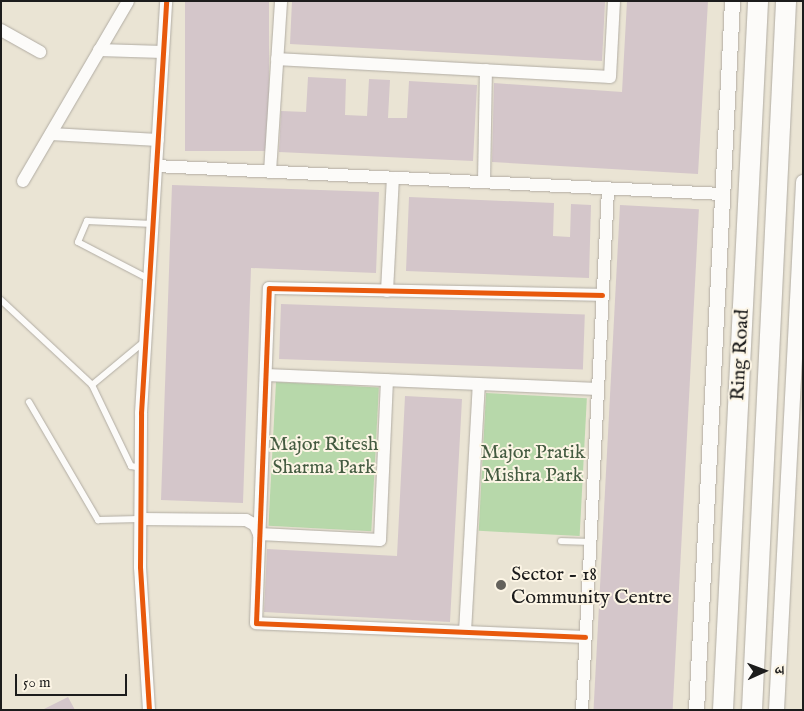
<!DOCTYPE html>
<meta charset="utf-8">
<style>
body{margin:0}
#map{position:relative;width:804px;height:711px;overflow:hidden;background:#eae4d4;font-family:"IM FELL English","Noto Serif Devanagari",serif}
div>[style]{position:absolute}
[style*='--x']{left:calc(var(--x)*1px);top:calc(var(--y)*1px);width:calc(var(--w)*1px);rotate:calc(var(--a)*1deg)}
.green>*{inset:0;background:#b7d8aa;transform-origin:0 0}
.building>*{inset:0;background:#d4c6ca;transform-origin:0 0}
.roads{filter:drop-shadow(0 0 1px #b1aca3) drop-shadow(0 0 1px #b1aca3)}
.service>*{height:6px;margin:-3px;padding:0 3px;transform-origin:3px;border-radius:3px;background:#fcfbf9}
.minor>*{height:12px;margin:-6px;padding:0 6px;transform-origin:6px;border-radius:6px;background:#fcfbf9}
.tertiary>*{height:15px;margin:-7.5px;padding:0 7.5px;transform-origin:7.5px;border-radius:7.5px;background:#fcfbf9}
.trunk>*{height:20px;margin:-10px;padding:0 10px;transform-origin:10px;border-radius:10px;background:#fcfbf9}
.cycleway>*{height:5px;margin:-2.5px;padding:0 2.5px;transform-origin:2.5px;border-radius:2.5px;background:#e8590c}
.dots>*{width:14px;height:14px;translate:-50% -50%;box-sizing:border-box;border:2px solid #fcf5e5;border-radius:50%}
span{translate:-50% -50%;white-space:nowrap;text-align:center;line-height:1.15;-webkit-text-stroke:4px #fcf5e5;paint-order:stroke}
.street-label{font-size:20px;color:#1c1c1c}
.park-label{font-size:20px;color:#445b41}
.poi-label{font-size:20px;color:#1c1c1c}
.left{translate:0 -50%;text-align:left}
.frame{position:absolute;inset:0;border:2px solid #1c1c1c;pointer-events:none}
.north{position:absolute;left:739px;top:646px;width:50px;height:50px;-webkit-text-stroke:4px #fcf5e5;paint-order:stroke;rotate:88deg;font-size:14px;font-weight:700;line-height:20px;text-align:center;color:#1c1c1c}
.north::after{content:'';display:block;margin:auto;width:18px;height:22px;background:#1c1c1c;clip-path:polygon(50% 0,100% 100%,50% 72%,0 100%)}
.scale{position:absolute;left:15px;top:674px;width:112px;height:22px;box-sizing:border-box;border:2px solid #1c1c1c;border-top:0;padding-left:6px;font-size:15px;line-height:18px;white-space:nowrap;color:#1c1c1c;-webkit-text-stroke:4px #fcf5e5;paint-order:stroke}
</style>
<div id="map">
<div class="green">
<i style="left:276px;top:382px;width:103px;height:144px;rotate:3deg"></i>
<i style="left:486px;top:393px;width:101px;height:138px;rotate:3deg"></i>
</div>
<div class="building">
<i style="left:185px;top:1px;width:84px;height:150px"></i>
<i style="clip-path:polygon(292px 1px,605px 2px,602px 61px,290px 44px)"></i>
<i style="clip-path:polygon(627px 1px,708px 1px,698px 174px,492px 162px,494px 83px,622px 92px)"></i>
<i style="clip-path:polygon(308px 77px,346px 79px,345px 115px,367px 116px,369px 79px,390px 80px,388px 118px,407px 118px,409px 81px,477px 85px,473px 161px,279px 152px,281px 111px,306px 112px)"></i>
<i style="clip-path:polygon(172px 185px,379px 192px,376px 273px,251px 268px,243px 503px,161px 500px)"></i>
<i style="clip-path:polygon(409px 197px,554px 203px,553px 236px,570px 237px,571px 204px,591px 205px,589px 278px,406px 271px)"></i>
<i style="left:620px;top:205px;width:79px;height:506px;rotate:3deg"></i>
<i style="left:281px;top:304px;width:304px;height:55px;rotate:2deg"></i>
<i style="clip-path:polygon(405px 396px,462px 399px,450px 622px,264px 612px,267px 549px,397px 556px)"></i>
<i style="clip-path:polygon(68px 697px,75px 710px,42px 710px)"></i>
</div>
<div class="roads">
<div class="service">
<i style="--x:149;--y:279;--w:80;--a:-152.5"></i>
<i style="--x:78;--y:242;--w:23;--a:-67"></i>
<i style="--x:87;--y:221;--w:66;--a:2.6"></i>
<i style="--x:1;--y:300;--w:125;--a:43"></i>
<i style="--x:92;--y:385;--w:90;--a:64.3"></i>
<i style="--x:131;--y:466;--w:10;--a:11"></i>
<i style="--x:92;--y:385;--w:69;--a:-39.7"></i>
<i style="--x:29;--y:402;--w:137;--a:59.7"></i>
<i style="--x:98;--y:520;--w:42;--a:-1.4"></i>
<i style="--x:561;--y:541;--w:29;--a:2"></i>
</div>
<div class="minor">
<i style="--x:1;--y:30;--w:45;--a:29.4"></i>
<i style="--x:99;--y:50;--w:64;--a:1.8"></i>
<i style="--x:277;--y:59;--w:333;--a:3.1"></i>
<i style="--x:610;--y:77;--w:76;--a:-87"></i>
<i style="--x:51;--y:134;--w:107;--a:3.2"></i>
<i style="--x:156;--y:166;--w:567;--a:2.83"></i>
<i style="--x:270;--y:172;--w:171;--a:-86.3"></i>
<i style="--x:23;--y:181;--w:208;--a:-59.7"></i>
<i style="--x:484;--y:182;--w:112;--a:-89"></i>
<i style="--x:387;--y:291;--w:113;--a:-87"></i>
<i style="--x:266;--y:375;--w:332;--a:2.4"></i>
<i style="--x:140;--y:519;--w:106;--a:0.5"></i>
<i style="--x:246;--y:520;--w:10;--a:29"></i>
<i style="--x:255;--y:525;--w:10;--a:66"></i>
<i style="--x:259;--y:534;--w:121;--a:2.8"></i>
<i style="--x:380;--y:540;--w:160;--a:-87.5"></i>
<i style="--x:465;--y:632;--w:248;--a:-86.8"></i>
<i style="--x:585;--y:637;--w:329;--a:-177.6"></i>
<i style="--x:256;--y:623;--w:335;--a:-87.8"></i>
<i style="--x:269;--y:288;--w:333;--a:1.2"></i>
<i style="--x:149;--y:710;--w:143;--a:-93.6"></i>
<i style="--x:140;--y:567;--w:154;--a:-89.6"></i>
<i style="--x:141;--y:413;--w:413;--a:-86.5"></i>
<i style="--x:582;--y:710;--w:522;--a:-87.14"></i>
</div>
<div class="tertiary">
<i style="--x:696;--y:710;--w:710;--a:-87.09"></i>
<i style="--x:776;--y:710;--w:529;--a:-87.07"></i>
</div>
<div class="trunk">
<i style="--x:723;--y:710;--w:710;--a:-87.17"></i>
<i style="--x:752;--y:710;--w:710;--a:-87.25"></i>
</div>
</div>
<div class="cycleway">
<i style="--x:585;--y:637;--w:329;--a:-177.6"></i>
<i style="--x:256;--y:623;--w:335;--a:-87.8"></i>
<i style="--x:269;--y:288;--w:333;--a:1.2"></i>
<i style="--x:149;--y:710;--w:143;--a:-93.6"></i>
<i style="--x:140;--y:567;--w:154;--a:-89.6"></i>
<i style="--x:141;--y:413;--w:413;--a:-86.5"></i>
</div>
<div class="dots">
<i style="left:501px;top:585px;background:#64625c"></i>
</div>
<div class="street-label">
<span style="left:740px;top:355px;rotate:-87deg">Ring Road</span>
</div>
<div class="park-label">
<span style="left:324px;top:456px">Major Ritesh<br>Sharma Park</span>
<span style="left:533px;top:464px">Major Pratik<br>Mishra Park</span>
</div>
<div class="poi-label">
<span class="left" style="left:511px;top:586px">Sector - 18<br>Community Centre</span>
</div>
<div class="frame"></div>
<div class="north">उ</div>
<div class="scale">50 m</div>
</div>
